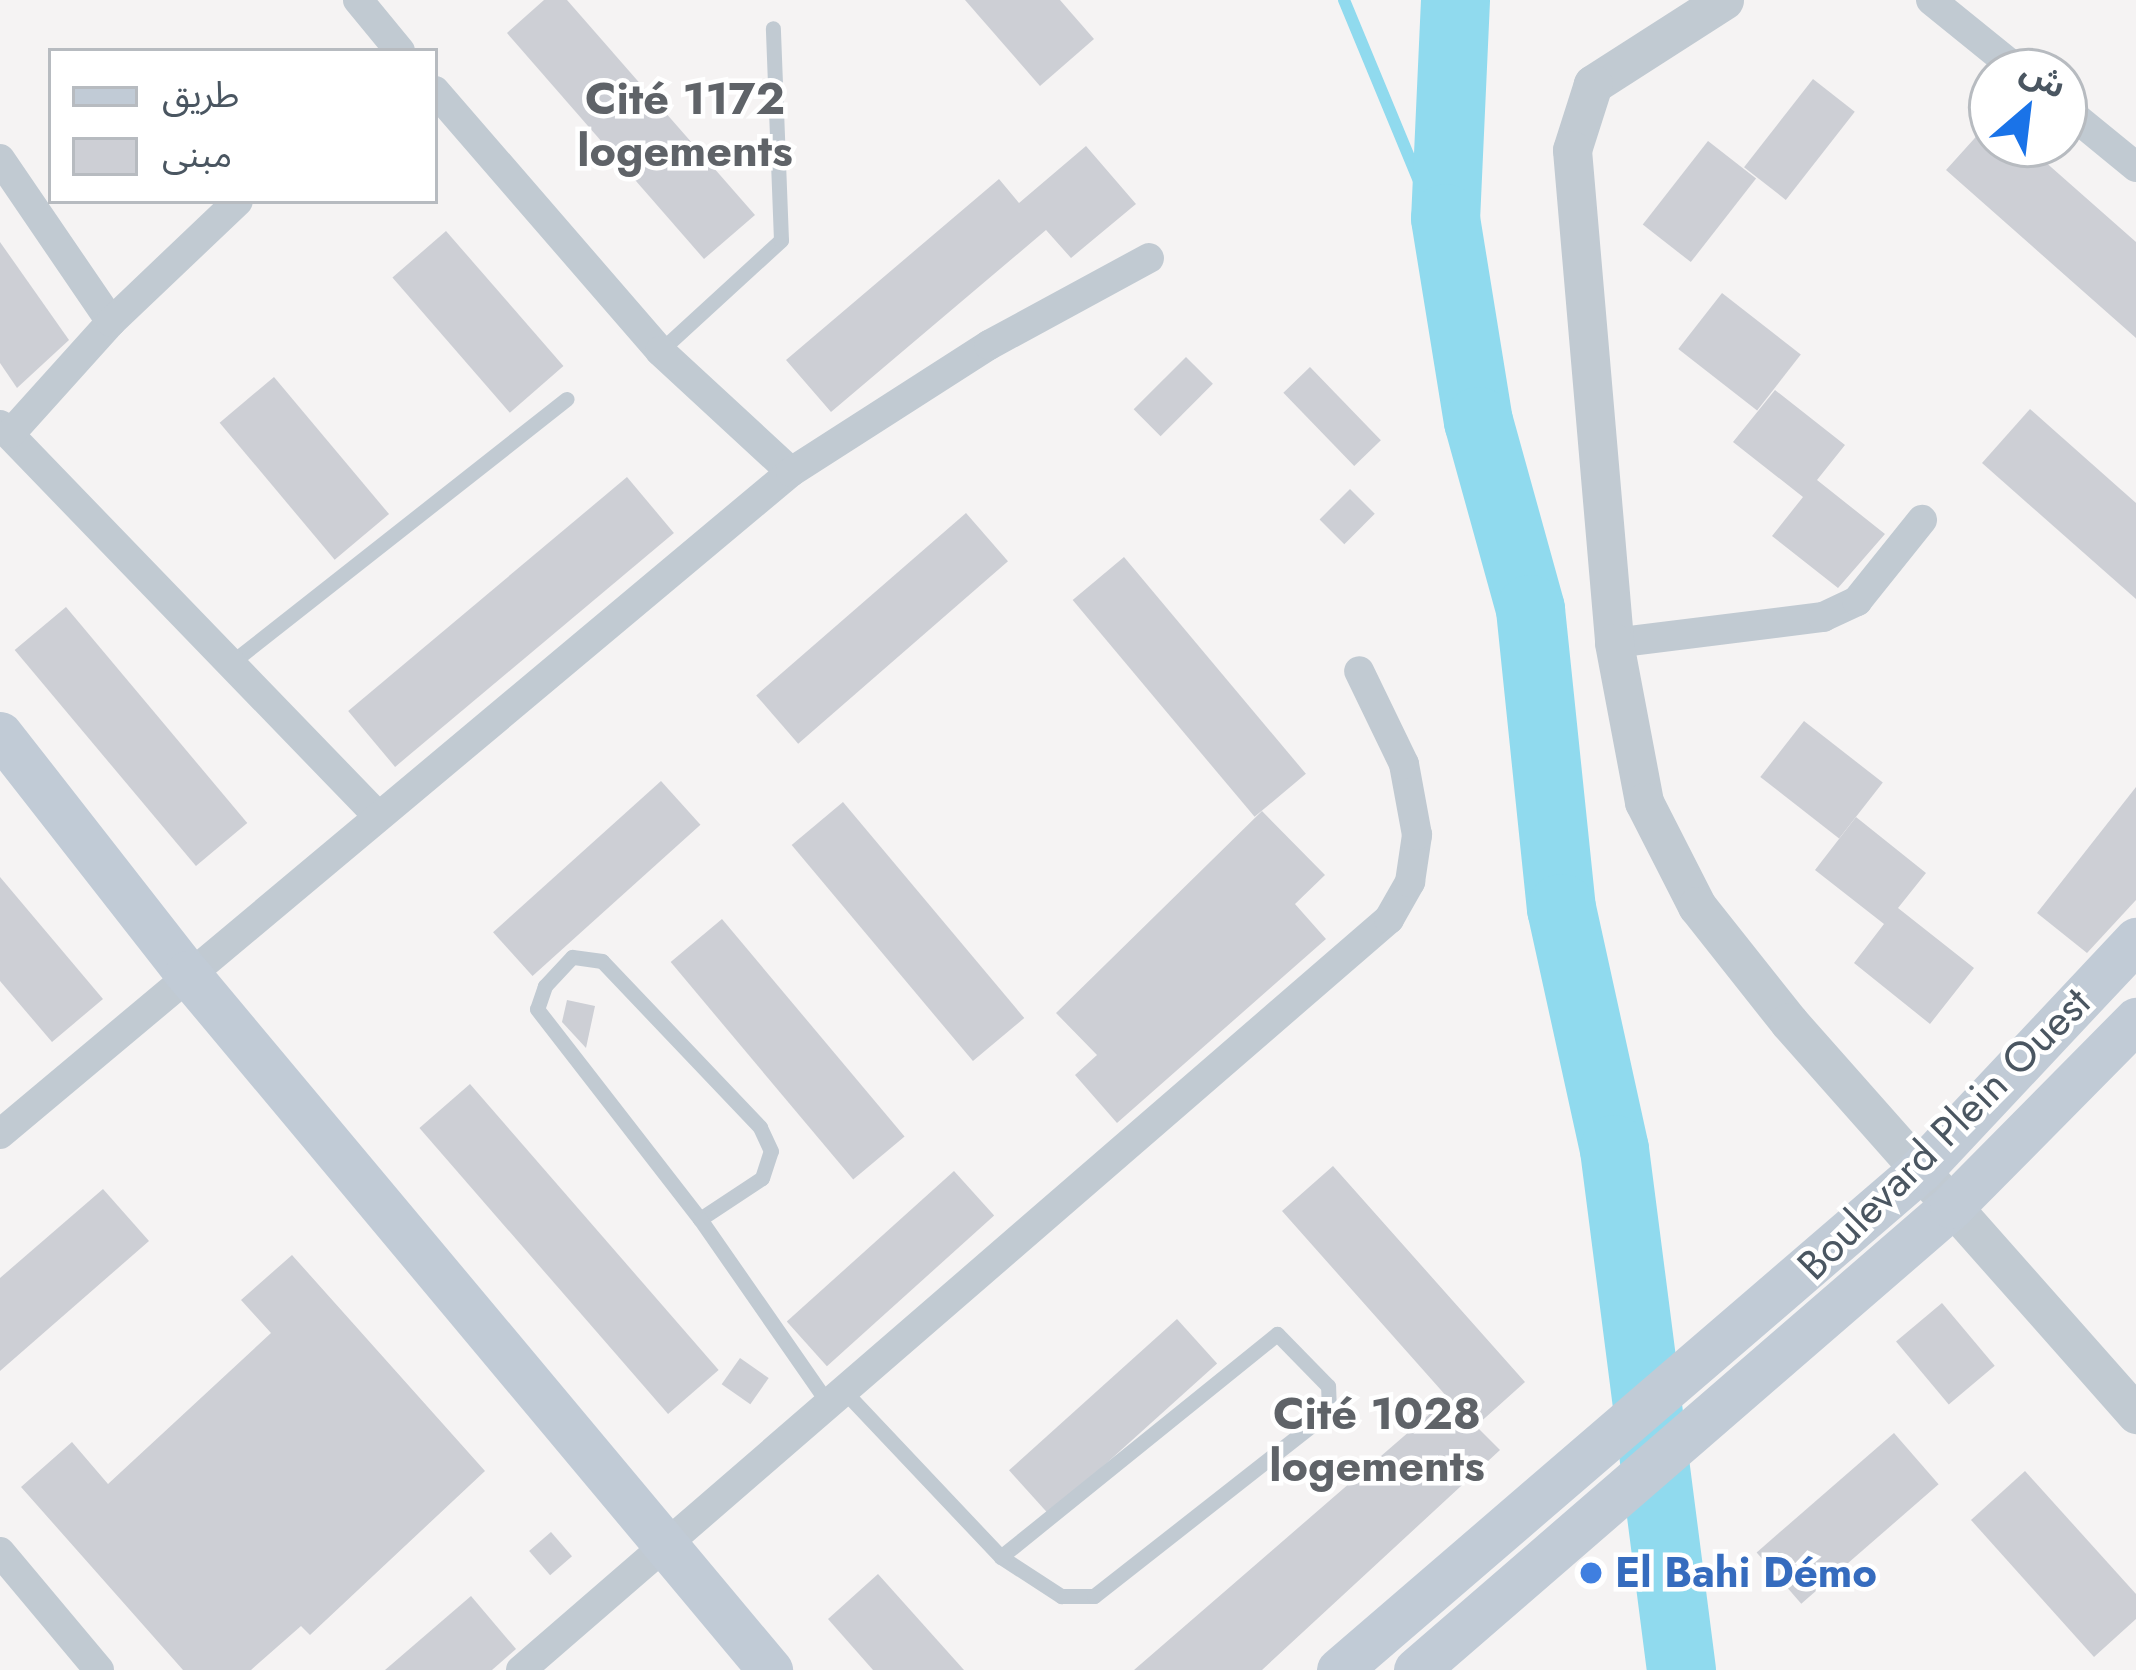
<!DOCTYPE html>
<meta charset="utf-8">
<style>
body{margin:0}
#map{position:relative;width:2136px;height:1670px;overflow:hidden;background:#f5f3f3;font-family:Jost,"Noto Sans Arabic",sans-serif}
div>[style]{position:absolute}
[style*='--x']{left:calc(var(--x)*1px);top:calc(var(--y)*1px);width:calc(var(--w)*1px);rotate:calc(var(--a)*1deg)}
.stream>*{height:12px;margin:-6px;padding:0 6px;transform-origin:6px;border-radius:6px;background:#90daee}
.river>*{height:69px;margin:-34.5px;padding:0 34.5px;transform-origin:34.5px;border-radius:34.5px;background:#90daee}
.building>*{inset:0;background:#cdcfd5;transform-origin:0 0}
.service>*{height:15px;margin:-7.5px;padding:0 7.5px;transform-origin:7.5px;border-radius:7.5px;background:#c1cad2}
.minor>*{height:30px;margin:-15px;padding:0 15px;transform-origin:15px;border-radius:15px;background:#c1cad2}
.tertiary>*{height:39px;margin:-19.5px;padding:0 19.5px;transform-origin:19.5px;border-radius:19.5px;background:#c1cad2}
.secondary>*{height:45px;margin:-22.5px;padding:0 22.5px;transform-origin:22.5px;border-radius:22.5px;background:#c1cbd6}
.dots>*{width:33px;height:33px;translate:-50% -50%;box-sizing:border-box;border:6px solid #fff;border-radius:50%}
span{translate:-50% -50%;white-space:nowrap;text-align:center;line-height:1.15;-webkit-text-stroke:9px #fff;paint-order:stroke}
.street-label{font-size:42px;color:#4a5661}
.shop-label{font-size:42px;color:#366cbe;font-weight:700}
.left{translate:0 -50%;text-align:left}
.neighbourhood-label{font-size:45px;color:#5f6368;font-weight:700}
.legend{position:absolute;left:48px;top:48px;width:390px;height:156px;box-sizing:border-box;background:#fff;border:3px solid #b7bbc0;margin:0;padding:15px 21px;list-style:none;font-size:36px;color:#4a5661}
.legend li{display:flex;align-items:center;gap:24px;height:60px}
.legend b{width:60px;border:3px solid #b7bbc0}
.north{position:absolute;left:1968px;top:48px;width:120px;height:120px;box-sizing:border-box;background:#fff;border:3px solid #b7bbc0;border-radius:50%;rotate:28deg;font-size:33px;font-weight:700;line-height:48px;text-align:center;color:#4a5661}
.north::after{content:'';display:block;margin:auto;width:42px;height:54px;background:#1a73e8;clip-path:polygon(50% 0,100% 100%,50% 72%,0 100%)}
</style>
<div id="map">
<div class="stream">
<i style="--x:1344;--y:0;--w:282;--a:67.5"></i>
</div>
<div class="river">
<i style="--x:1455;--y:0;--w:218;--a:92.6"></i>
<i style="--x:1445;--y:218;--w:206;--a:80.8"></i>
<i style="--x:1478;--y:421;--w:195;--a:74.5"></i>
<i style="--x:1530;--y:609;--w:301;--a:84.1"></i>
<i style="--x:1561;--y:908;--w:247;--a:77.6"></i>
<i style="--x:1614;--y:1149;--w:525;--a:82.67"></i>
</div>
<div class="building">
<i style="clip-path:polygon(544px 0,567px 0,755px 215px,704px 259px,507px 33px)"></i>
<i style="clip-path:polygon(965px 0,1060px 0,1094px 39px,1040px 86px)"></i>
<i style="left:1813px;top:79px;width:53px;height:112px;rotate:38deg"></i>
<i style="clip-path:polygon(1992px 119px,1992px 144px,2025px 144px,2136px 242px,2136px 338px,1946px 170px)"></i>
<i style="left:1708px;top:141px;width:61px;height:106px;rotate:38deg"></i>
<i style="clip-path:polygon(1086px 146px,1136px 204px,1071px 258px,1046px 230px,831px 412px,786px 360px,999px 179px,1019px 203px)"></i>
<i style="left:446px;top:231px;width:179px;height:71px;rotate:49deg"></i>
<i style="clip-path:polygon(0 242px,69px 340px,17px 388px,0 363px)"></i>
<i style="left:1722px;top:293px;width:100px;height:71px;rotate:38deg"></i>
<i style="left:1186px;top:357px;width:38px;height:74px;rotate:45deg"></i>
<i style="left:1310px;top:367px;width:102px;height:37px;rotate:46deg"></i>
<i style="left:274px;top:377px;width:179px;height:71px;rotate:50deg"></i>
<i style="clip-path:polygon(1775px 390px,1845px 445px,1817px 480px,1885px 534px,1838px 588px,1772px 536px,1803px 497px,1733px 442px)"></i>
<i style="clip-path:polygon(2030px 409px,2136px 503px,2136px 599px,1982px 463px)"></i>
<i style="left:627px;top:477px;width:73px;height:364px;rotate:50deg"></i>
<i style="left:1350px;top:489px;width:35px;height:43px;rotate:45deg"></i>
<i style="left:966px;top:513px;width:64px;height:278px;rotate:49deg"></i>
<i style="left:1124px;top:557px;width:283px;height:67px;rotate:50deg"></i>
<i style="left:66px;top:607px;width:282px;height:67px;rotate:50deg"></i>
<i style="left:1804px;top:721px;width:100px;height:71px;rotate:38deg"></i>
<i style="left:661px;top:781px;width:59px;height:226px;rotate:48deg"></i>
<i style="clip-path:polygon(2136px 787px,2136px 900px,2087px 953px,2037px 913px)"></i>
<i style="left:843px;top:802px;width:282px;height:67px;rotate:50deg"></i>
<i style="clip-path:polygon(1262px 811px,1325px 875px,1295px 904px,1326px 939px,1117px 1123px,1075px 1075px,1097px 1055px,1056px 1013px)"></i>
<i style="clip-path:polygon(1856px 817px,1926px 873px,1898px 908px,1974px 968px,1930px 1024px,1854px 963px,1884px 924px,1815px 870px)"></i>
<i style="clip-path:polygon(0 877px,103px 999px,52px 1042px,0 981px)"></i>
<i style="left:722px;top:919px;width:284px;height:67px;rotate:50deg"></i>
<i style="clip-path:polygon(567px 1000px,595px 1006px,586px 1048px,562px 1022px)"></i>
<i style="left:470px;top:1084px;width:379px;height:67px;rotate:49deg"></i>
<i style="clip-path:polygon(1333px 1166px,1525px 1382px,1476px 1426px,1500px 1450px,1262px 1670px,1134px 1670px,1448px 1398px,1282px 1211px)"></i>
<i style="left:954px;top:1171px;width:60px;height:225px;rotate:48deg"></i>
<i style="clip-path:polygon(103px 1189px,149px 1241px,0 1371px,0 1278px)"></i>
<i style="clip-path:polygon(292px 1255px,485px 1471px,310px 1635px,301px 1626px,251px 1670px,183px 1670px,21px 1487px,72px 1442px,108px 1484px,271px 1333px,241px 1300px)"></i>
<i style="left:1942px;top:1303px;width:82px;height:60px;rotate:50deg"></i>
<i style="left:1177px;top:1319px;width:60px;height:226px;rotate:48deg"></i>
<i style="left:740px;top:1358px;width:35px;height:32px;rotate:35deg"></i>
<i style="left:1894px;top:1433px;width:68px;height:182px;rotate:49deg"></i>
<i style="clip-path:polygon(2025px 1471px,2136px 1594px,2136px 1619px,2094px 1657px,1971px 1520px)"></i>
<i style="left:551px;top:1532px;width:32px;height:29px;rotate:49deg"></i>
<i style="clip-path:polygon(878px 1574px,964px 1670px,873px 1670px,828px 1619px)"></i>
<i style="clip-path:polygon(471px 1596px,516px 1649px,492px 1670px,385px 1670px)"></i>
</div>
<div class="service">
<i style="--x:660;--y:351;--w:164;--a:-42.5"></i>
<i style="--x:781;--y:240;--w:212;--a:-92.2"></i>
<i style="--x:231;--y:663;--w:427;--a:-38.2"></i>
<i style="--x:700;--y:1219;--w:74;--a:-33.5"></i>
<i style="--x:762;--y:1178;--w:28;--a:-72"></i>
<i style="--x:771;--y:1151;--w:26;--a:-115"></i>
<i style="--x:760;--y:1127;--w:229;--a:-133.6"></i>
<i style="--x:602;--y:961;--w:30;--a:-172"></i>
<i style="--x:572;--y:957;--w:40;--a:133"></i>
<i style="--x:545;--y:986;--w:24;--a:109"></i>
<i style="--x:537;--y:1009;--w:266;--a:52.2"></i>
<i style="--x:700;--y:1219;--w:224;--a:55.2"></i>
<i style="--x:844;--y:1391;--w:228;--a:46.6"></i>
<i style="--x:1001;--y:1557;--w:72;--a:33"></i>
<i style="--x:1061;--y:1596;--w:33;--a:0"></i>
<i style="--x:1094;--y:1596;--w:298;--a:-38.1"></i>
<i style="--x:1329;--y:1412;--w:26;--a:-92"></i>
<i style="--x:1328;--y:1386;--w:73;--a:-134.4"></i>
<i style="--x:1277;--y:1334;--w:355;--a:141.1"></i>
</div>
<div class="minor">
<i style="--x:358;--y:0;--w:66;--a:50.5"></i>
<i style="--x:1931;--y:0;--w:114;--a:39"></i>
<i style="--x:435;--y:91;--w:344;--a:49.1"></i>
<i style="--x:660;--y:351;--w:178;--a:42.7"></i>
<i style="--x:2064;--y:108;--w:93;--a:39.3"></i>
<i style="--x:0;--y:159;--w:197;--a:55.7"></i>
<i style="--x:0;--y:425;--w:542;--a:45.97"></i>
<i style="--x:11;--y:433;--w:149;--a:-48"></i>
<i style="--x:111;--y:322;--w:175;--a:-43.6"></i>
<i style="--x:1614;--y:643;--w:211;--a:-7.1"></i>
<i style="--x:1823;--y:617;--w:38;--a:-25"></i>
<i style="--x:1857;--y:601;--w:104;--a:-51.3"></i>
<i style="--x:0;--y:1134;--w:1031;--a:-39.93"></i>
<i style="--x:791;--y:472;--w:235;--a:-32.7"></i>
<i style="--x:989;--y:345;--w:182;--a:-28.5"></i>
<i style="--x:0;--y:1552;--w:154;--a:50"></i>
<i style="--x:521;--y:1670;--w:1148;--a:-40.87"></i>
<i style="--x:1389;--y:919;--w:43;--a:-60.4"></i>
<i style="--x:1410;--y:882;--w:48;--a:-81.5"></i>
<i style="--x:1417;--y:835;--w:72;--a:-100.4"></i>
<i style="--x:1404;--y:764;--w:103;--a:-115.8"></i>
</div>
<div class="tertiary">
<i style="--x:1724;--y:0;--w:156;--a:147.3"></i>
<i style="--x:1593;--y:84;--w:69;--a:107.7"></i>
<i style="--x:1572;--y:150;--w:495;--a:85.1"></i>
<i style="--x:1614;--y:643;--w:162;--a:79.3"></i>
<i style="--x:1644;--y:802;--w:117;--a:63"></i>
<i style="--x:1697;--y:906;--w:148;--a:51.6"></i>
<i style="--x:1789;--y:1022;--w:524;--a:48.48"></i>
</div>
<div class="secondary">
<i style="--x:0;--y:734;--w:303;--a:52"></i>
<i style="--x:187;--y:973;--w:909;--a:50.09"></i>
<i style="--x:1339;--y:1670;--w:767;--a:-40.71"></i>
<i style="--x:1920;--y:1170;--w:316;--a:-46.8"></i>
<i style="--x:1416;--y:1670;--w:709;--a:-40.88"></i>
<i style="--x:1952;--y:1206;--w:262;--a:-45.3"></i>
</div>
<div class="dots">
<i style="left:1591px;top:1573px;background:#3f7fe0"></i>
</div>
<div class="street-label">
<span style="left:1944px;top:1134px;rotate:-45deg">Boulevard Plein Ouest</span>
</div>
<div class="shop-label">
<span class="left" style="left:1615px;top:1573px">El Bahi Démo</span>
</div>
<div class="neighbourhood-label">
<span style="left:685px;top:125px">Cité 1172<br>logements</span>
<span style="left:1377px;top:1440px">Cité 1028<br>logements</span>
</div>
<ul class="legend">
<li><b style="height:15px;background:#c1cbd6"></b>طريق</li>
<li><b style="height:33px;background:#cdcfd5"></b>مبنى</li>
</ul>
<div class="north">ش</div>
</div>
